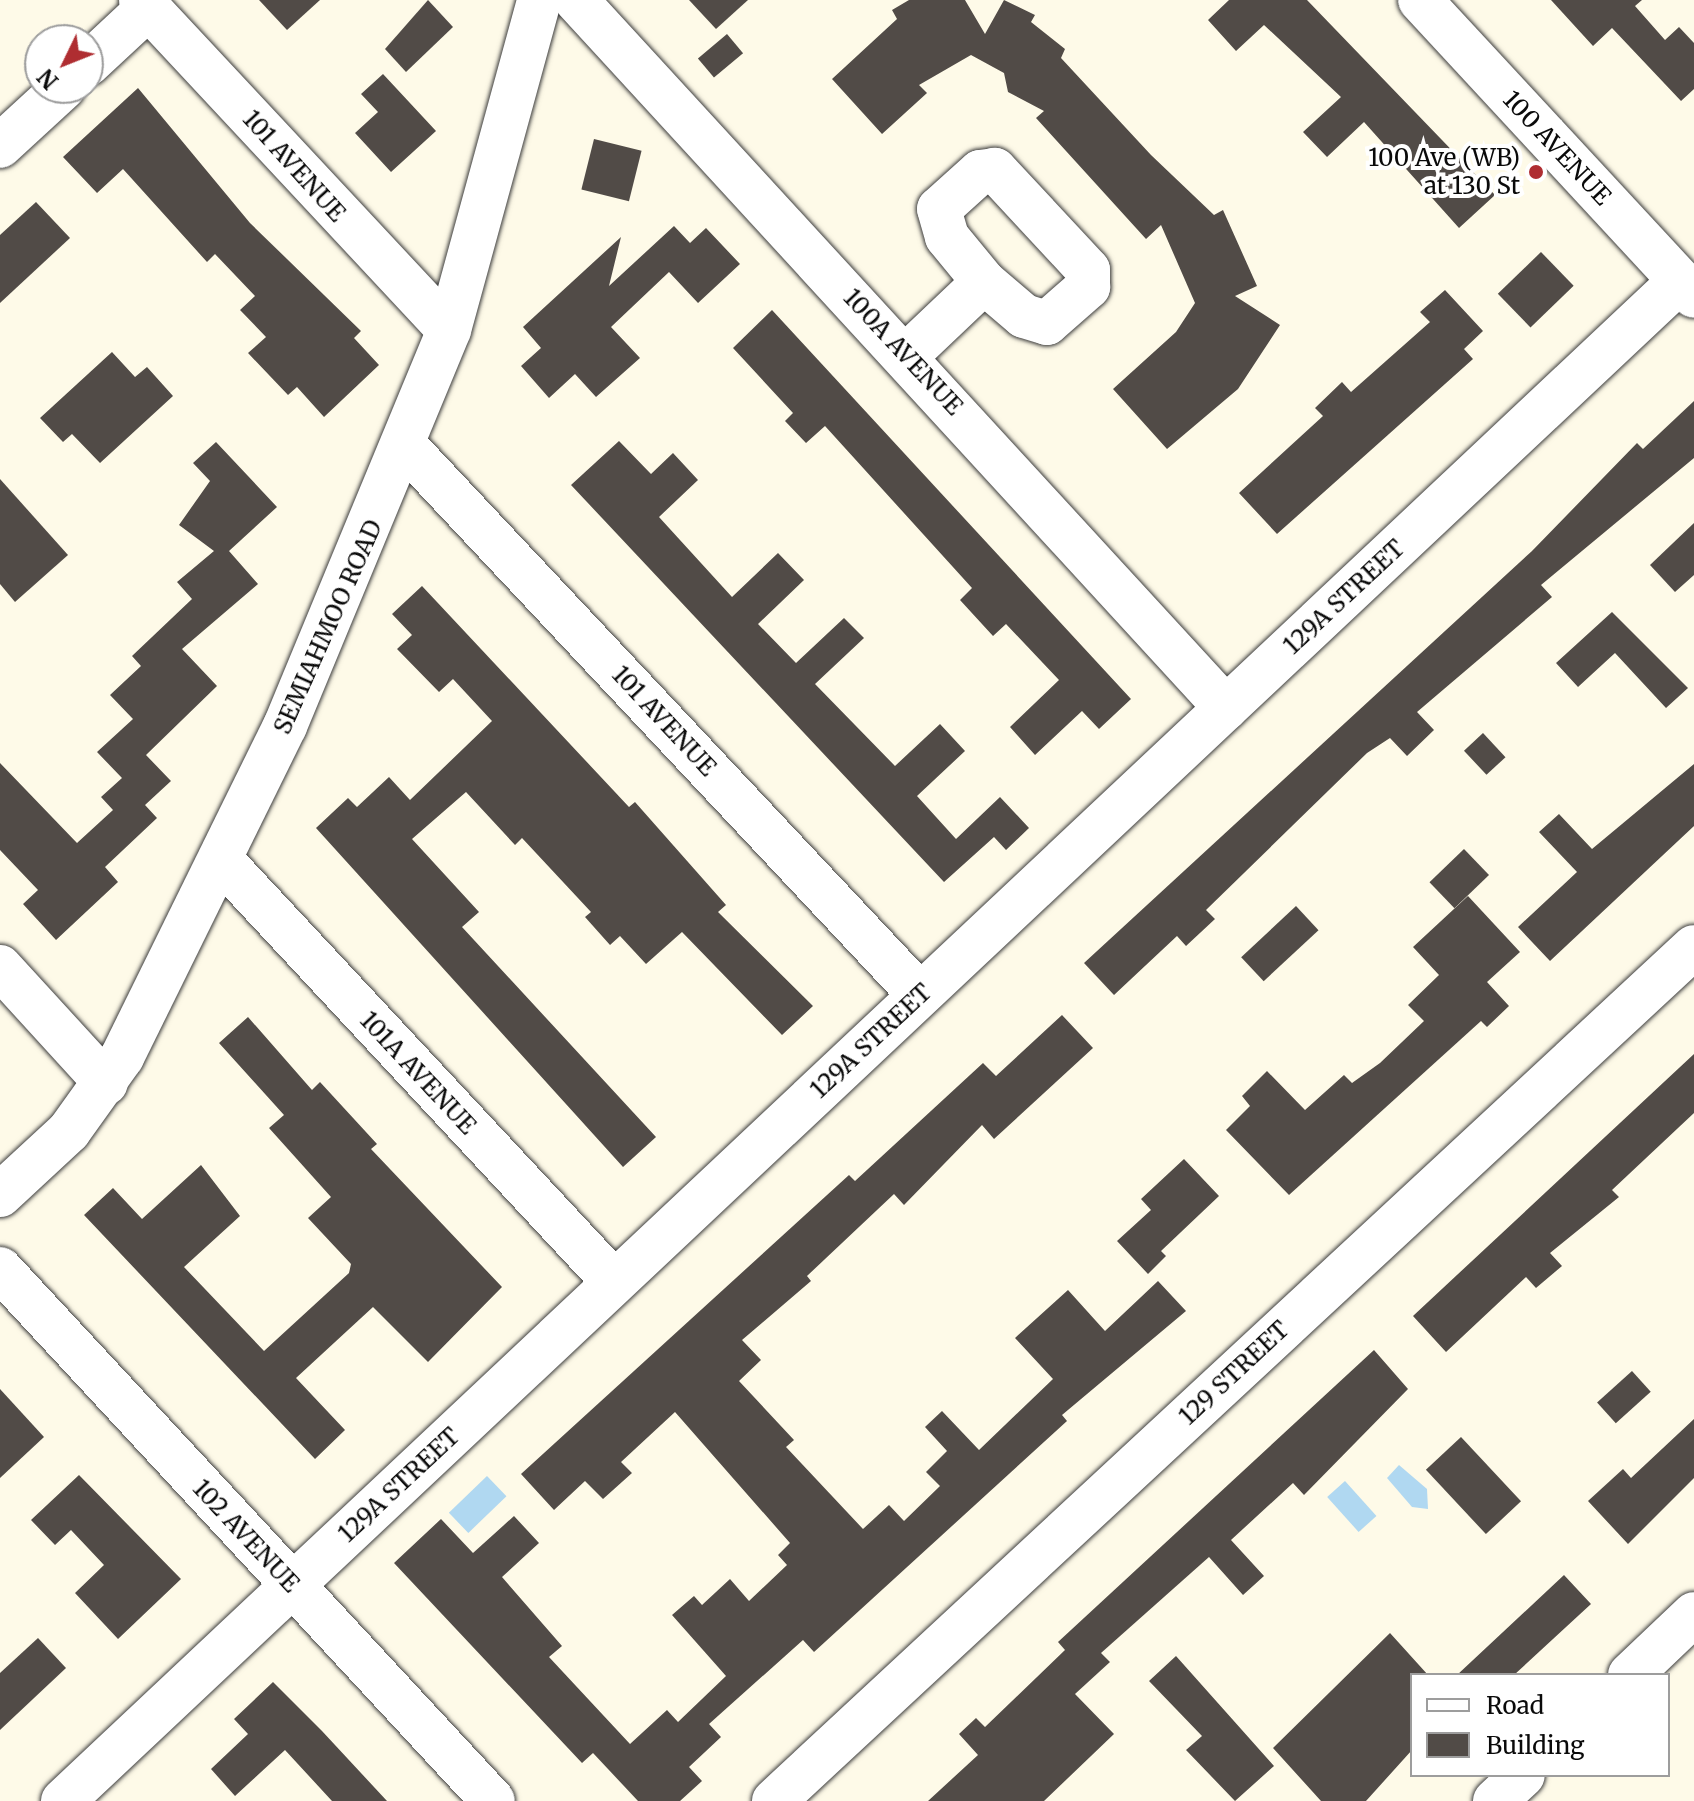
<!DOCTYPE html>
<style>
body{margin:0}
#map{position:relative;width:1694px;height:1801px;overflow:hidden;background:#fefae8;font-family:Merriweather,serif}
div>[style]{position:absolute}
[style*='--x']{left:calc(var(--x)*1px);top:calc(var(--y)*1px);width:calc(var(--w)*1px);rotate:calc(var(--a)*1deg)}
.water>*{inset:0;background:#b0d8f1;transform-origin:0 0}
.building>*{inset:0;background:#514b47;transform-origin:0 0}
.roads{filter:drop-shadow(0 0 2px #3d3d3d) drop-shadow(0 0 2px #3d3d3d)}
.minor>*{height:44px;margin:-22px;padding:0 22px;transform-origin:22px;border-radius:22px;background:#fff}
.dots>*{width:22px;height:22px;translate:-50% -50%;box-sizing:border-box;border:4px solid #fff;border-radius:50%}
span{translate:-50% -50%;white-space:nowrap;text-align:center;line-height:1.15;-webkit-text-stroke:8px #fff;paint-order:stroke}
.street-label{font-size:24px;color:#0a0a0a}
.poi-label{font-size:24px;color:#0a0a0a}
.right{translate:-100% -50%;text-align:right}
.legend{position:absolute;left:1410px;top:1673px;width:260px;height:104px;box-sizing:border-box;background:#fff;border:2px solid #9d9d9d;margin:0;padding:10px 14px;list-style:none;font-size:24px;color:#0a0a0a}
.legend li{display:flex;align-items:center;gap:16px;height:40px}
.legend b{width:40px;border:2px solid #9d9d9d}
.north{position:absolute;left:24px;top:24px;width:80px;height:80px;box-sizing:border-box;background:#fff;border:2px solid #9d9d9d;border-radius:50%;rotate:227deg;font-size:22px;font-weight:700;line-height:32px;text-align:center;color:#0a0a0a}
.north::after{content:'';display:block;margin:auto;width:28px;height:36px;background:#af2d31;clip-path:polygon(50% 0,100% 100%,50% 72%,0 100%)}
</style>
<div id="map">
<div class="water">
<i style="clip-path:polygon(1399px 1465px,1427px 1489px,1428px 1509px,1412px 1507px,1387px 1478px)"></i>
<i style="left:487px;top:1476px;width:28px;height:53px;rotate:46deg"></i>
<i style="left:1345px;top:1481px;width:47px;height:24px;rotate:48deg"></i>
</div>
<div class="building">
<i style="clip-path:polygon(259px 0,320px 0,287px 30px)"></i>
<i style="clip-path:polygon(428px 0,453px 27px,406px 72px,385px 49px)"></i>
<i style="clip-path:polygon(689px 0,748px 0,716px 29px)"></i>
<i style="clip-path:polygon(909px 0,965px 0,985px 34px,1004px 0,1035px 15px,1031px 22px,1065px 49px,1061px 58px,1151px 155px,1214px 215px,1223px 210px,1257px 286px,1235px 296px,1280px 325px,1238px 389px,1167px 449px,1113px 389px,1176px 332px,1195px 303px,1161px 225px,1146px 239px,1036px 118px,1044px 111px,1008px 92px,1004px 73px,971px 55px,919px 85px,927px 93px,882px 134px,832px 79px,897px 19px,892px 10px)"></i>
<i style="clip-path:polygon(1229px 0,1307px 0,1495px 195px,1459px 228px,1364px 122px,1327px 157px,1303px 132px,1341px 97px,1264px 25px,1236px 51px,1208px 20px)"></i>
<i style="clip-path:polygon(1551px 0,1642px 0,1635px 6px,1665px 40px,1679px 27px,1694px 43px,1694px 89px,1681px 101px,1612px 28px,1593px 46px)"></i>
<i style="left:727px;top:34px;width:25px;height:38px;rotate:50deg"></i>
<i style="clip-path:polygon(383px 74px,436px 131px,391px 172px,355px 133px,378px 112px,361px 94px)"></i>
<i style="clip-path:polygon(138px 88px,250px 223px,361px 331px,354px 338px,379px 365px,324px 417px,297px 387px,288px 395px,248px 353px,266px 337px,240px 310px,255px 296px,215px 254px,207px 262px,123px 169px,97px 193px,63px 157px)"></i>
<i style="left:594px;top:139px;width:49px;height:52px;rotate:14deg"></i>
<i style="clip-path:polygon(36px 202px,70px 238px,0 303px,0 235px)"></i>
<i style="clip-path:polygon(674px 226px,690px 243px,706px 228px,740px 264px,698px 303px,669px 272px,611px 327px,640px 358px,596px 397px,575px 374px,549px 398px,521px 366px,541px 348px,523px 327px,621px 237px,609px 286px)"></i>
<i style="left:1541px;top:252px;width:47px;height:60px;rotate:46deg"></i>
<i style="clip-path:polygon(1445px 290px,1483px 331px,1464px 349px,1473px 359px,1277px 534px,1239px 493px,1323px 416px,1315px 408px,1342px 382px,1351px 392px,1430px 322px,1420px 312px)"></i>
<i style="clip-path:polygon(772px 310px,1131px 699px,1099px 729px,1082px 711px,1035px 755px,1010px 727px,1059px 680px,1006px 624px,993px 636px,960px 600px,972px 588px,825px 426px,806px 443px,785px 421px,793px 413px,733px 348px)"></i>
<i style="clip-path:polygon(112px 352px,135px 377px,147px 367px,173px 396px,100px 463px,72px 434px,63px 442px,40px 418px)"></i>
<i style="clip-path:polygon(1694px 401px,1694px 458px,1541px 585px,1552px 597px,1417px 712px,1434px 730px,1407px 756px,1390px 738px,1367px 753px,1206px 910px,1215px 919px,1186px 946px,1177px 936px,1114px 995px,1084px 963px,1532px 551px,1637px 443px,1643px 449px)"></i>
<i style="clip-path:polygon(619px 441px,651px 474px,673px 453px,698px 480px,659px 517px,732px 597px,778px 553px,804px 580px,758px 624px,796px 663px,844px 618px,864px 638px,815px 684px,895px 766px,940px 724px,965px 751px,917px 796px,956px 839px,1000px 797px,1029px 828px,1006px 850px,994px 837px,944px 882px,571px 485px)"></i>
<i style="clip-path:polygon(216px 442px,277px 507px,229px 551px,258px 584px,182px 649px,217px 686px,146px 755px,171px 781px,145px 805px,157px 818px,105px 867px,118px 882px,56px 940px,23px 904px,38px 890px,0 850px,0 763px,77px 843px,113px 810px,101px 797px,122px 778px,97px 752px,133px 719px,110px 695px,141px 666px,132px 656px,192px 599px,177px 582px,214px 551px,179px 525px,210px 481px,193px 463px)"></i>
<i style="clip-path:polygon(0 479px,68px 555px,15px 602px,0 584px)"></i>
<i style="clip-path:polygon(1694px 523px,1694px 575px,1675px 592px,1650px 565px)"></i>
<i style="clip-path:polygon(422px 586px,629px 807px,635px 802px,726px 905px,718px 912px,813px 1006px,782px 1035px,682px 932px,646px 964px,620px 936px,610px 945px,585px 917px,591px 912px,522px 838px,515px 845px,466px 792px,412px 839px,479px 912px,462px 927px,656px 1137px,623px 1167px,316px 828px,348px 798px,357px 807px,389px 777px,410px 800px,492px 721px,453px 679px,439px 692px,397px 649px,412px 635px,392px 614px)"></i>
<i style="clip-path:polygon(1612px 612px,1688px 688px,1666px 708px,1615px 653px,1578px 687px,1556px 663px)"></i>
<i style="left:1483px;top:733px;width:33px;height:26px;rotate:47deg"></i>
<i style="clip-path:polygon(1694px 764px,1694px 826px,1550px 961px,1518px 927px,1577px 872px,1539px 832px,1559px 814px,1592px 849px)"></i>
<i style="left:1464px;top:849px;width:36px;height:48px;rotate:46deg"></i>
<i style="clip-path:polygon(1468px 896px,1520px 952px,1487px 982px,1509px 1006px,1487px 1027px,1481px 1021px,1289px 1195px,1226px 1130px,1250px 1106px,1242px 1096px,1267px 1071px,1305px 1110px,1344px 1075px,1352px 1083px,1380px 1063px,1424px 1021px,1408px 1005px,1439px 975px,1413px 947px)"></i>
<i style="left:1296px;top:906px;width:33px;height:75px;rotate:47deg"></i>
<i style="clip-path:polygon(1062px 1015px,1093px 1048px,994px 1139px,982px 1125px,904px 1205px,894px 1194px,807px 1276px,811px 1281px,742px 1340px,761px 1360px,739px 1381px,794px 1440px,786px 1447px,863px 1529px,889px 1505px,904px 1521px,940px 1486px,926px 1472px,947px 1451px,925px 1427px,942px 1411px,979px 1450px,1053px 1379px,1015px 1338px,1068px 1290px,1105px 1331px,1158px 1281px,1186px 1311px,1062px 1415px,1067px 1421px,814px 1652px,803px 1640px,709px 1724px,721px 1737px,689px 1767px,702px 1781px,680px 1801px,638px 1801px,593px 1753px,582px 1763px,394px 1563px,441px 1519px,473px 1553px,514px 1516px,539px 1543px,502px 1577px,562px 1646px,549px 1657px,630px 1744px,667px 1710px,678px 1722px,726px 1676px,672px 1615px,694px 1596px,702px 1605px,730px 1579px,749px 1601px,787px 1565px,778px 1555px,790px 1543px,675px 1412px,621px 1462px,632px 1473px,603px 1499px,585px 1481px,554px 1510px,521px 1474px,849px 1175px,855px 1181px,983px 1063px,996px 1076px)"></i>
<i style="clip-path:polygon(248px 1017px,312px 1090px,320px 1082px,377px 1144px,371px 1149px,502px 1287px,428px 1362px,373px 1307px,296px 1378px,345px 1430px,315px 1459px,84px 1215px,113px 1188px,142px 1219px,201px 1165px,240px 1216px,184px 1267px,264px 1351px,349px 1273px,351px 1264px,308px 1218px,331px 1197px,269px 1128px,284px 1115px,219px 1043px)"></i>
<i style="clip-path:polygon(1694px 1054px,1694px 1113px,1612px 1190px,1619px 1197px,1550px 1253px,1562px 1266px,1536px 1288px,1526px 1277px,1446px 1352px,1413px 1316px)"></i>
<i style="clip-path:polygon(1184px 1159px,1219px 1196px,1161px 1251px,1166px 1256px,1148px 1274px,1117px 1241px,1151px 1210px,1141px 1199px)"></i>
<i style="clip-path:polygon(1374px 1350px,1408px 1389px,1304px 1495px,1293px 1483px,1231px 1540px,1264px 1576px,1243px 1595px,1209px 1557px,1101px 1653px,1110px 1662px,1075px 1694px,1114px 1734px,1044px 1801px,928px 1801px,978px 1755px,959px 1734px,976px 1718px,985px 1727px,1065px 1650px,1058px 1642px)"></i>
<i style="left:1632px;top:1371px;width:28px;height:47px;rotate:48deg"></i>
<i style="clip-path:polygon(0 1389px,44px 1437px,0 1478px)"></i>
<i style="clip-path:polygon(1694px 1419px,1694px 1478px,1628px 1544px,1588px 1501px,1623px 1469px,1631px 1478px)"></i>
<i style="left:1461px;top:1437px;width:88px;height:48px;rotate:47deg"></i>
<i style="clip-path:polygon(79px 1475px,181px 1579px,118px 1639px,75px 1593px,104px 1565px,71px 1530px,55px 1545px,31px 1520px)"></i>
<i style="clip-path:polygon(1564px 1575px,1591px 1604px,1553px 1639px,1514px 1675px,1457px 1675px)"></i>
<i style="clip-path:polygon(1390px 1633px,1428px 1675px,1412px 1675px,1412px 1750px,1366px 1801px,1321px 1801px,1273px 1748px)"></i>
<i style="clip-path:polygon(38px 1638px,66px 1668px,0 1730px,0 1673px)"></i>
<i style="clip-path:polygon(1176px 1656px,1274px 1766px,1235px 1801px,1186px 1750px,1202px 1736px,1149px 1681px)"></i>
<i style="clip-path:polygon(273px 1682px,322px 1731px,387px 1801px,332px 1801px,285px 1750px,235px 1796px,211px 1769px,248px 1734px,234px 1719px)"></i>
</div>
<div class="roads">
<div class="minor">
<i style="--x:141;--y:0;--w:451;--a:47"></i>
<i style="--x:576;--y:0;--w:961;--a:47.45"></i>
<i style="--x:1420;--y:0;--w:403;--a:47.2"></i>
<i style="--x:88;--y:64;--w:82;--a:-43"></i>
<i style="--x:0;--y:146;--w:86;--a:-42.6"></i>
<i style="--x:907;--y:355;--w:106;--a:-43.5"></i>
<i style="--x:984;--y:282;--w:52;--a:40.4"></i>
<i style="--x:1024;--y:316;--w:24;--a:17"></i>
<i style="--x:1047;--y:323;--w:55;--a:-41.3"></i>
<i style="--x:1088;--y:287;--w:17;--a:-90"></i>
<i style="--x:1088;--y:270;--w:137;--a:-132.9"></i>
<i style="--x:995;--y:170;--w:15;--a:172"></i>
<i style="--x:980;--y:172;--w:55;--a:137.9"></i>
<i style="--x:939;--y:209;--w:29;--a:74"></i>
<i style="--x:947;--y:237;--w:58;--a:50.6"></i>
<i style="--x:406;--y:447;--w:751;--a:46.83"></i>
<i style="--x:223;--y:862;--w:574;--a:47.05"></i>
<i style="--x:0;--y:967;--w:157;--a:47.6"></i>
<i style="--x:0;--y:1195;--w:94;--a:-42.8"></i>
<i style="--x:69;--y:1131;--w:91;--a:-54.4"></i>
<i style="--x:122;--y:1057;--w:369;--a:-63.8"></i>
<i style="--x:285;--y:726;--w:429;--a:-67.5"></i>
<i style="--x:449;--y:330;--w:342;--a:-74.7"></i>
<i style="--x:0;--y:1269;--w:725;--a:47.18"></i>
<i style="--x:1630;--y:1675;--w:88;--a:-43.6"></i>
<i style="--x:63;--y:1801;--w:2219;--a:-43.23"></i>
<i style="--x:774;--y:1801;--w:1255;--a:-42.87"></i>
<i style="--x:1495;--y:1801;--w:38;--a:-43"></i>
</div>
</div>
<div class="dots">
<i style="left:1536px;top:172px;background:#af2d31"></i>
</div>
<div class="street-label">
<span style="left:1557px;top:148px;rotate:47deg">100 AVENUE</span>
<span style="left:294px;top:166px;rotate:48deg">101 AVENUE</span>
<span style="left:903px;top:352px;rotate:47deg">100A AVENUE</span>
<span style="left:1344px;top:597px;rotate:-43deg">129A STREET</span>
<span style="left:328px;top:627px;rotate:-66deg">SEMIAHMOO ROAD</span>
<span style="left:664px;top:721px;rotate:47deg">101 AVENUE</span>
<span style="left:871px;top:1041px;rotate:-43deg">129A STREET</span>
<span style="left:418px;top:1073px;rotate:47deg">101A AVENUE</span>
<span style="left:1234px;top:1373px;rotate:-43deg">129 STREET</span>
<span style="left:399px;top:1485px;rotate:-43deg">129A STREET</span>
<span style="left:246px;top:1536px;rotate:47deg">102 AVENUE</span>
</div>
<div class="poi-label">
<span class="right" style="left:1520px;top:172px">100 Ave (WB)<br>at 130 St</span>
</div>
<ul class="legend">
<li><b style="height:10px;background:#fff"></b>Road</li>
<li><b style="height:22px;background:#514b47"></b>Building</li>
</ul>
<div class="north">N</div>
</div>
